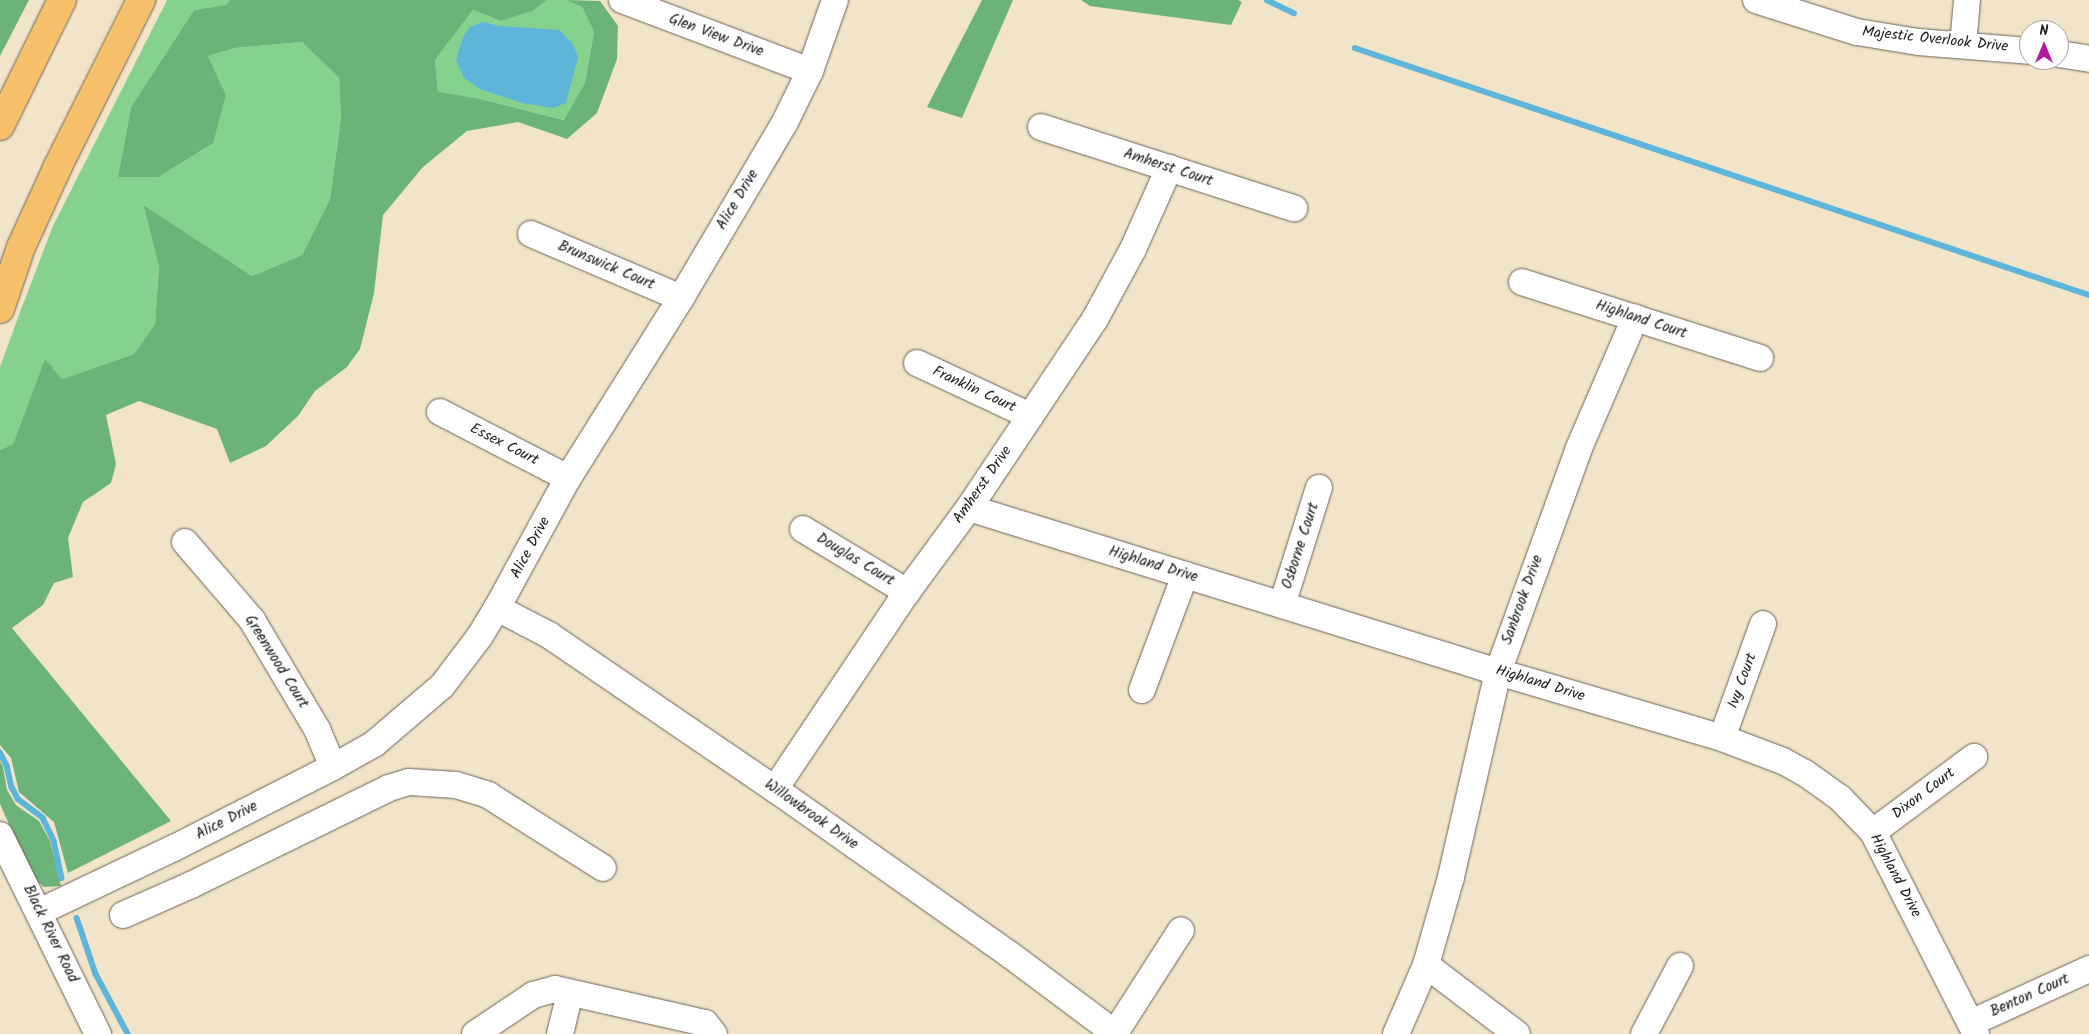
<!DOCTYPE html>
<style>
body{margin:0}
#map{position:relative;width:2089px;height:1034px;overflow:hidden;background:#f2e4c8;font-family:Kalam,sans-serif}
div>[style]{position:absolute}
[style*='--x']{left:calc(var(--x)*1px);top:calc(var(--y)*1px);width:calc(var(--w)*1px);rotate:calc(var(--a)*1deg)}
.green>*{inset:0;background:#86d18e}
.forest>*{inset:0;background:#6cb379}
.water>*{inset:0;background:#5db5da}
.stream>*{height:5.5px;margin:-2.75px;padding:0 2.75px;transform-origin:2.75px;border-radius:2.75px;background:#5db5da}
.roads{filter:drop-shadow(0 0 1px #676258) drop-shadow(0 0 1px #676258)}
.minor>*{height:26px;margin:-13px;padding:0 13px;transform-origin:13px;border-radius:13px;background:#fff}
.highway>*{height:28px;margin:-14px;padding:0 14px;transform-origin:14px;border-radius:14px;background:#f6c06b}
span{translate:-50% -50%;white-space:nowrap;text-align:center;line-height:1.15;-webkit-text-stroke:4px #fff;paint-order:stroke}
.street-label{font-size:15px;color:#1c1c1c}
.north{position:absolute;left:2019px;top:20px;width:50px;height:50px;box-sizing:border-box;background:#fff;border:1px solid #a4a4a4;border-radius:50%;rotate:0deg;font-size:14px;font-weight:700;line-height:20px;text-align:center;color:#1c1c1c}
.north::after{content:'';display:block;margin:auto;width:18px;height:22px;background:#b5179e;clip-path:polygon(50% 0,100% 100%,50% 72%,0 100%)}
</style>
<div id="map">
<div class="green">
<i style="clip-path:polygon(167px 0,230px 0,226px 5px,194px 10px,131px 107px,118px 177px,226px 95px,208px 56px,235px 48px,302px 42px,339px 78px,341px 118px,330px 199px,302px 255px,252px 276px,143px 206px,159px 267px,155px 324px,134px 354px,62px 379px,45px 360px,13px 444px,0 450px,0 367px,20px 312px,53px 226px)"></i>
<i style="clip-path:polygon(547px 0,566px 0,582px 7px,594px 32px,585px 84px,565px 120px,476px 98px,438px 93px,435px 60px,473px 10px,501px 21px,533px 11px)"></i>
</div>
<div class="forest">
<i style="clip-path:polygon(0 0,29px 0,0 56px)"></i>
<i style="clip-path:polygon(230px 0,547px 0,533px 11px,501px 21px,473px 10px,435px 60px,438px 92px,476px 98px,564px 120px,585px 83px,594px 32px,582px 7px,566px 0,600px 1px,618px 26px,617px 59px,597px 113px,567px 139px,518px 122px,467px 131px,423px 167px,383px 215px,374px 293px,360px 349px,347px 367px,315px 391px,298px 416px,266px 446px,230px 463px,217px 429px,139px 401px,106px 415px,116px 464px,111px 483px,83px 502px,68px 538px,73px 577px,54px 583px,43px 605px,12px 628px,171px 821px,68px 873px,54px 822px,19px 792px,11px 758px,0 745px,0 450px,13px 444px,45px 359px,62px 379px,134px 354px,155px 324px,159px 267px,143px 205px,252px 276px,302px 255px,330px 199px,341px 118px,339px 78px,302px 42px,235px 48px,208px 56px,226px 95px,213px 143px,158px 177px,118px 177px,131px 107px,194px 10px,226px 5px)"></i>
<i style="clip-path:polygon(982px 0,1013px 0,962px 118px,927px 107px)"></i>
<i style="clip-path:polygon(1081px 0,1238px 0,1242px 2px,1231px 25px,1090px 6px)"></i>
<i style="clip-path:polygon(0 761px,3px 767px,7px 790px,16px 805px,39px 821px,50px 841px,61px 886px,44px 887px,36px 880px,30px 871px,0 804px)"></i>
</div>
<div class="water">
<i style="clip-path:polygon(483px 22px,499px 26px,559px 30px,573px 44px,578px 57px,566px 103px,553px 108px,522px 103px,480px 89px,464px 78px,456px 60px,463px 37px,470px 27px)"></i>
</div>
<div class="stream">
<i style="--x:1267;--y:0;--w:30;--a:26"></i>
<i style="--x:1355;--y:48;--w:774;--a:18.6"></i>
<i style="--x:0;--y:752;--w:16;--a:63"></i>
<i style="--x:7;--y:766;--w:22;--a:77"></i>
<i style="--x:12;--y:787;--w:13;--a:63"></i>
<i style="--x:18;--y:799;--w:31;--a:37"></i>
<i style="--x:43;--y:818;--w:25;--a:64"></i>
<i style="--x:54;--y:841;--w:38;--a:78"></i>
<i style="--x:77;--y:918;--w:59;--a:71.3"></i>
<i style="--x:96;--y:974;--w:68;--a:61.9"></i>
</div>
<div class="roads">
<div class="minor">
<i style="--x:622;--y:0;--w:201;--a:20.7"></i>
<i style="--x:1756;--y:0;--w:106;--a:17.6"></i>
<i style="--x:1857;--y:32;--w:62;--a:9.3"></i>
<i style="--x:1918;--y:42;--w:111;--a:4.6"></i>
<i style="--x:1963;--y:45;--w:45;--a:-84.9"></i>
<i style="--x:2059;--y:54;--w:30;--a:9"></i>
<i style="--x:1041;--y:127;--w:266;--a:17.8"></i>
<i style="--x:531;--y:234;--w:163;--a:23.1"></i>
<i style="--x:1522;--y:282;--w:250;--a:17.7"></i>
<i style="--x:917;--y:363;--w:125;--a:25.1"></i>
<i style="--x:440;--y:412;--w:144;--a:27.3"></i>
<i style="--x:969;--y:508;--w:554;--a:17.22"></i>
<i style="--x:1498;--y:672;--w:234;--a:16.4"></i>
<i style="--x:1722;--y:738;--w:65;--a:20.7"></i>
<i style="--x:1783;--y:761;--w:25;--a:29"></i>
<i style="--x:1805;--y:773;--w:43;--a:35.5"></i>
<i style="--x:1840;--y:798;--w:47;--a:45.9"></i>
<i style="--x:1873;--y:832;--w:227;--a:63"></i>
<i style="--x:803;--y:529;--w:122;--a:31.2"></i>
<i style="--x:185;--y:542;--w:103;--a:49.3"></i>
<i style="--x:252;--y:620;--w:127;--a:59.2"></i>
<i style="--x:317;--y:729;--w:41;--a:67.2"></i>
<i style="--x:1282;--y:605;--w:123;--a:-72.5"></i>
<i style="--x:497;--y:608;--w:59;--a:27.4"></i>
<i style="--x:549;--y:635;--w:273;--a:34.3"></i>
<i style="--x:775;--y:789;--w:286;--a:35.2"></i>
<i style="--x:1009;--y:954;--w:134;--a:36.8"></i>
<i style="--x:1142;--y:690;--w:123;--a:-69.5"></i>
<i style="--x:1722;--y:738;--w:121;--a:-70.2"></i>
<i style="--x:775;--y:789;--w:237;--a:-56.2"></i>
<i style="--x:907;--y:592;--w:104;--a:-53.6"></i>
<i style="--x:969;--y:508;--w:227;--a:-56.3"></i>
<i style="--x:1095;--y:319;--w:80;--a:-61.5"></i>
<i style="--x:1133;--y:249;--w:89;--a:-66"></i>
<i style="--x:1873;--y:832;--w:126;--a:-36.6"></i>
<i style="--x:0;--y:835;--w:222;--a:63.8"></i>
<i style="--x:39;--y:912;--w:149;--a:-25.4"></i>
<i style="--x:174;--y:848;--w:178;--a:-27"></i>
<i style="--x:333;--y:767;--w:47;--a:-29.3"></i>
<i style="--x:374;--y:744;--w:89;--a:-40.5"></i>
<i style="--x:442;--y:686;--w:63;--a:-52.8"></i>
<i style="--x:480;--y:636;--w:33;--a:-59"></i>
<i style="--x:497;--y:608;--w:148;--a:-61.4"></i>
<i style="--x:568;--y:478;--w:213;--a:-57.9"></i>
<i style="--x:681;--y:298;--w:204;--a:-59.4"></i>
<i style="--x:785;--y:122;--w:57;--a:-63.9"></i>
<i style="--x:810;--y:71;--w:75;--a:-70.6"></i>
<i style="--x:123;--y:915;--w:74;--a:-23.8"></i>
<i style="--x:191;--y:885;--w:220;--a:-26.1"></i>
<i style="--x:389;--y:788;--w:21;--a:-17"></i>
<i style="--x:409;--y:782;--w:47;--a:3.7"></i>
<i style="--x:456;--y:785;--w:34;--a:17"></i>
<i style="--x:488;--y:795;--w:136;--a:32.4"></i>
<i style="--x:1426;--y:965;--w:114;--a:37.2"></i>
<i style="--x:1971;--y:1023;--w:130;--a:-24.6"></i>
<i style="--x:1115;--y:1033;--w:122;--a:-57.3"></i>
<i style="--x:475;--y:1034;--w:70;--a:-33.9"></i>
<i style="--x:533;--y:995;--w:23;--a:-15"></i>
<i style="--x:555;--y:989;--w:154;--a:12.8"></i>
<i style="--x:705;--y:1023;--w:14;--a:51"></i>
<i style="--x:560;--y:1034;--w:42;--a:-76.3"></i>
<i style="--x:1396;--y:1034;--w:75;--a:-66.5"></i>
<i style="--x:1426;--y:965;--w:91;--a:-74.1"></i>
<i style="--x:1451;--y:877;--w:210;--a:-77.1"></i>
<i style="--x:1498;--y:672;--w:238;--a:-70.1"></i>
<i style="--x:1579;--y:448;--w:142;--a:-66.7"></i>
<i style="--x:1644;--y:1034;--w:77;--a:-62.1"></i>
</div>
<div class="highway">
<i style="--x:0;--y:126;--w:140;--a:-63.8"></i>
<i style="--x:0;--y:309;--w:65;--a:-71.3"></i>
<i style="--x:21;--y:247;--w:89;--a:-65.4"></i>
<i style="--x:58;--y:166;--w:186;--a:-63.4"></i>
</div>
</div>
<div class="street-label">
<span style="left:716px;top:36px;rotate:20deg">Glen View Drive</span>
<span style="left:1935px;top:40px;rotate:6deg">Majestic Overlook Drive</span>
<span style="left:1168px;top:168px;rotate:18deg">Amherst Court</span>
<span style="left:738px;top:200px;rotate:-59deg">Alice Drive</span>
<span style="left:606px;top:266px;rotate:23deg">Brunswick Court</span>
<span style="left:1641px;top:320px;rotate:18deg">Highland Court</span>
<span style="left:974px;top:390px;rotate:25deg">Franklin Court</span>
<span style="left:504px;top:445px;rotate:27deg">Essex Court</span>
<span style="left:983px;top:485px;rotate:-55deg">Amherst Drive</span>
<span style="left:1301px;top:546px;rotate:-72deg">Osborne Court</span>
<span style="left:531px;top:548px;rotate:-62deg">Alice Drive</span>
<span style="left:855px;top:560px;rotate:31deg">Douglas Court</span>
<span style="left:1153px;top:565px;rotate:17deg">Highland Drive</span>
<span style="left:1523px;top:600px;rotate:-70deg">Sanbrook Drive</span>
<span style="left:276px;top:662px;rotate:58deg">Greenwood Court</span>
<span style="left:1743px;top:681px;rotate:-70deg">Ivy Court</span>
<span style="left:1540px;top:684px;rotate:17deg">Highland Drive</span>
<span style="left:1924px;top:794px;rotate:-37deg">Dixon Court</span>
<span style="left:811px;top:815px;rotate:35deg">Willowbrook Drive</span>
<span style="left:227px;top:821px;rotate:-27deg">Alice Drive</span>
<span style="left:1895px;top:876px;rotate:62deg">Highland Drive</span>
<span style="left:50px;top:934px;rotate:64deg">Black River Road</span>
<span style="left:2030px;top:996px;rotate:-24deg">Benton Court</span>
</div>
<div class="north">N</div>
</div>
